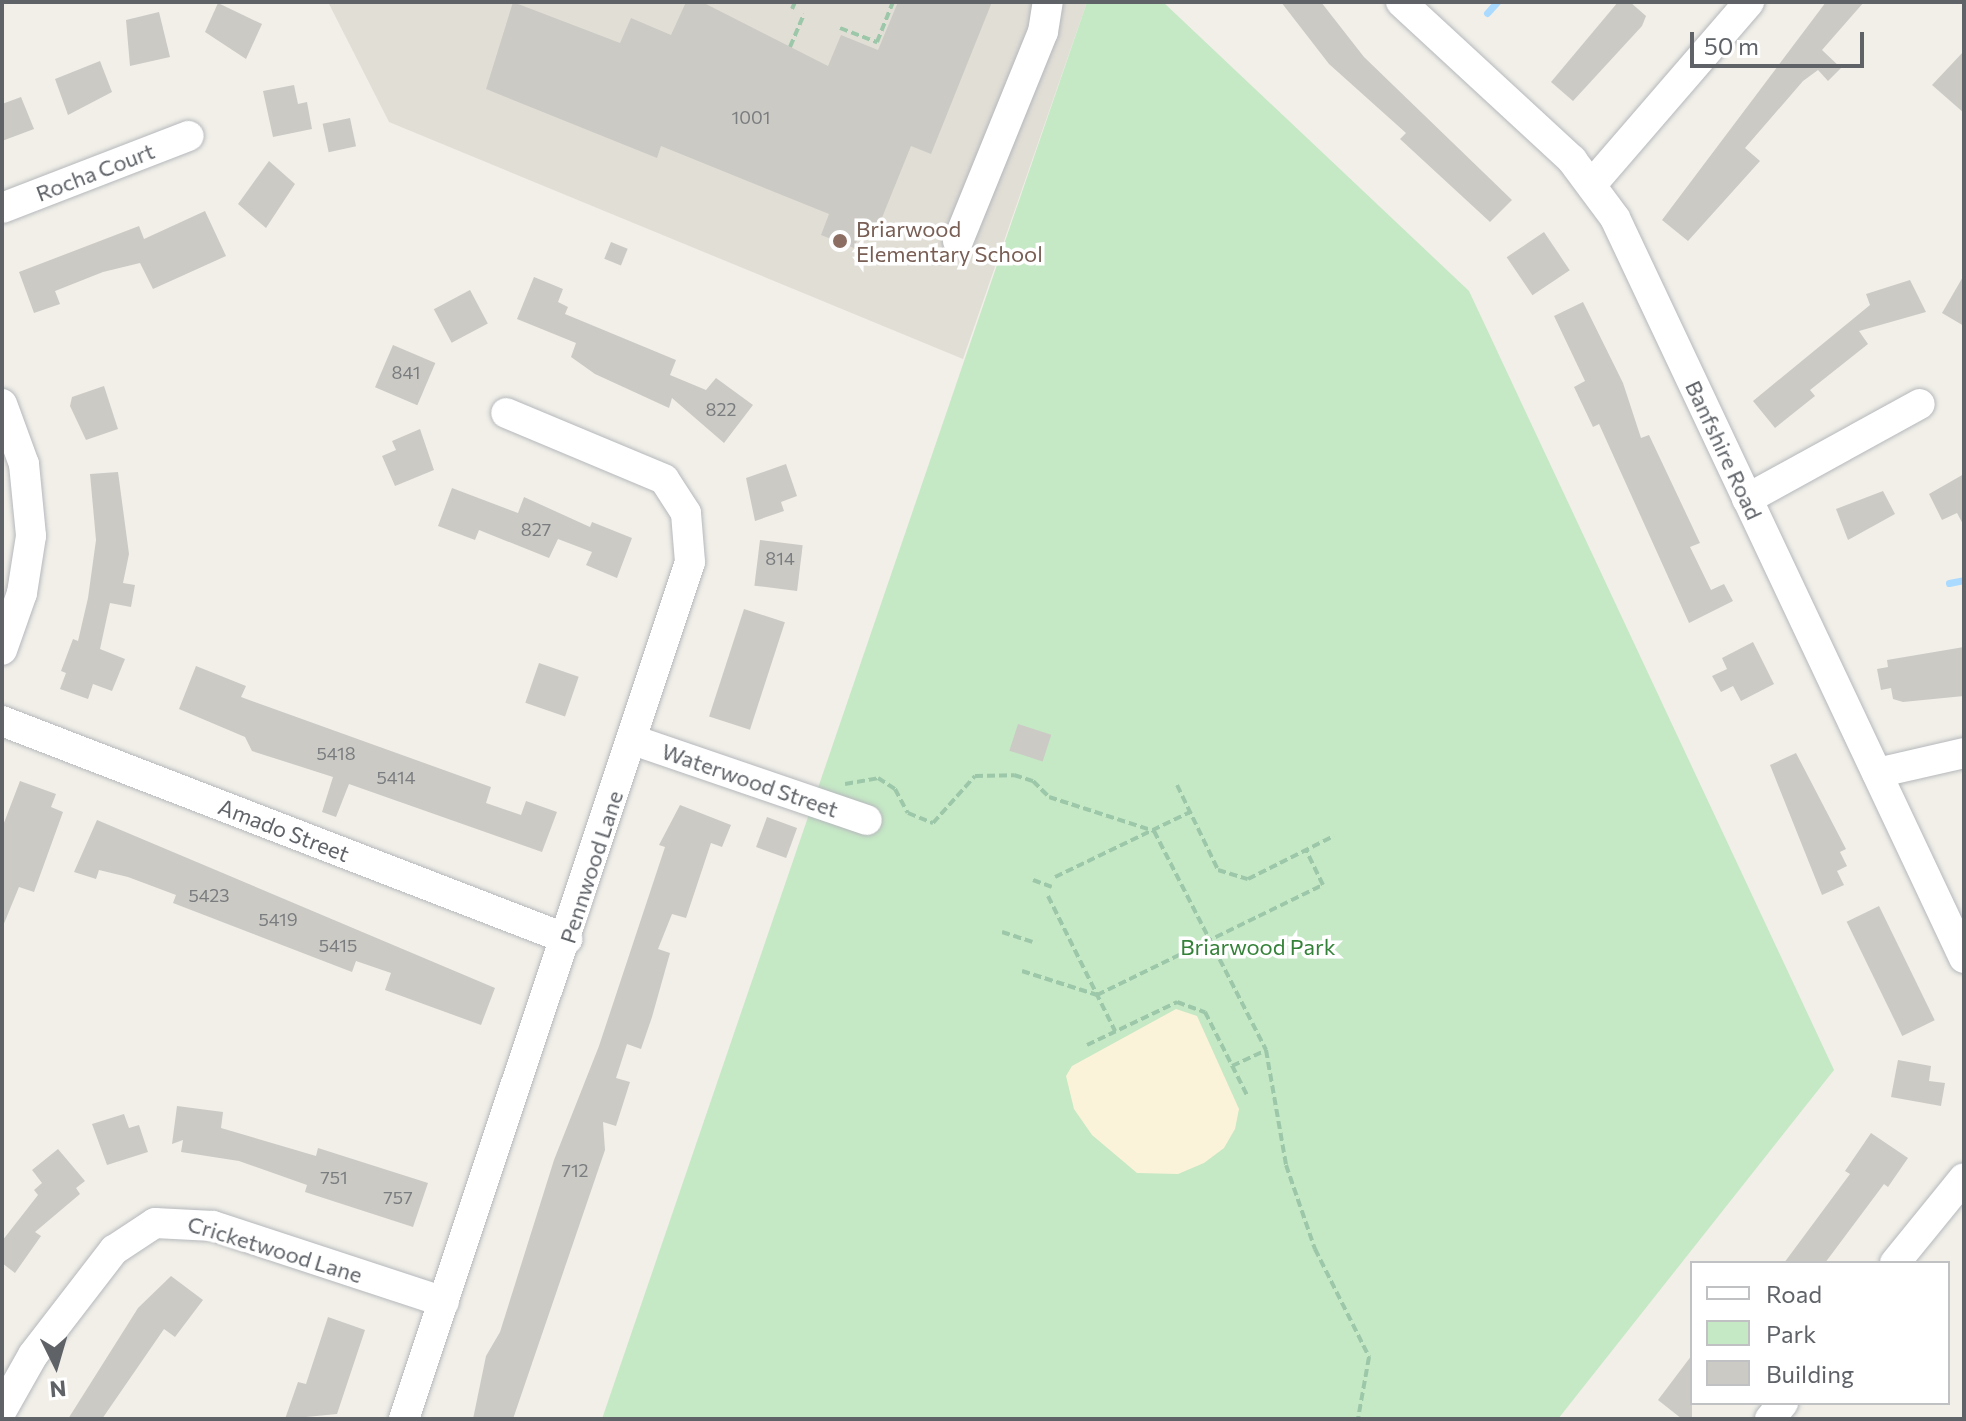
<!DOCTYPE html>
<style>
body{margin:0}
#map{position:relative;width:1966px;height:1421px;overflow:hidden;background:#f1efe8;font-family:Commissioner,sans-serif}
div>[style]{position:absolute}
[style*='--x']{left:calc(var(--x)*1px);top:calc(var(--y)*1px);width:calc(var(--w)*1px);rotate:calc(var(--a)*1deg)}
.education>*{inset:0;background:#e1ded6}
.green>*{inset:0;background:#c5e8c5}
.sand>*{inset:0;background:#fbf3d9}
.stream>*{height:7px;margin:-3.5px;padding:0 3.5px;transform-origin:3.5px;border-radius:3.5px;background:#aadaff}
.building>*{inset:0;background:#cccac5;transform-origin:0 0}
.path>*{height:4px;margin-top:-2px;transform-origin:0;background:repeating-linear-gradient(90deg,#9cc7a9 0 8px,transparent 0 12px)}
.roads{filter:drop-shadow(0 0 2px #b5b8bc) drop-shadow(0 0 2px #b5b8bc)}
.minor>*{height:30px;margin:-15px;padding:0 15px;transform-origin:15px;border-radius:15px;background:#fff}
.dots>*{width:22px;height:22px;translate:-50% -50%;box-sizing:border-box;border:4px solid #fff;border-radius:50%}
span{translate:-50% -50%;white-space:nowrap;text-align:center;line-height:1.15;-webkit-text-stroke:7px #fff;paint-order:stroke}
.number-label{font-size:18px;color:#7a7d7f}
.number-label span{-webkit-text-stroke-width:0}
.street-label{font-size:22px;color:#5f6368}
.education-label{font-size:22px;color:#785e54}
.left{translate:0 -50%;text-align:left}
.park-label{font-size:22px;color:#348238}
.frame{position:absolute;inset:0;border:4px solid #5f6368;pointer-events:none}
.legend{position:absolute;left:1690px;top:1261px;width:260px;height:144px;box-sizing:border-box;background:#fff;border:2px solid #bfc1c3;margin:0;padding:10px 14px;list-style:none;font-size:24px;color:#5f6368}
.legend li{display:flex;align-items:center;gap:16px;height:40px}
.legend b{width:40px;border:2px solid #bfc1c3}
.north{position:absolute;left:16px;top:1325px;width:80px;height:80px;-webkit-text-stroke:6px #fff;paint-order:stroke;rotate:175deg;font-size:22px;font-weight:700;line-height:32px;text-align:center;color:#5f6368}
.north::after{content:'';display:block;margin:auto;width:28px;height:36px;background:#5f6368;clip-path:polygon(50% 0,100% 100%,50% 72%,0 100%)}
.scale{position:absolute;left:1690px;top:32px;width:174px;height:36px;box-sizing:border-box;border:4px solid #5f6368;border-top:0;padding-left:10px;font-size:24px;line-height:28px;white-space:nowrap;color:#5f6368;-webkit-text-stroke:6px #fff;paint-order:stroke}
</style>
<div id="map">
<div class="education">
<i style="clip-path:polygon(328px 2px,1087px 2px,963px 359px,389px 122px)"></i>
</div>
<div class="green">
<i style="clip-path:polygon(1087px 2px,1163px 2px,1469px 291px,1834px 1070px,1558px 1419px,602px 1419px)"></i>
</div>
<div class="sand">
<i style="clip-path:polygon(1176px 1009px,1197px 1016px,1239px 1109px,1235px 1129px,1224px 1148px,1204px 1163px,1178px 1174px,1137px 1173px,1092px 1135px,1074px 1109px,1066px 1076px,1072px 1066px)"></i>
</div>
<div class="stream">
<i style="--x:1487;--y:13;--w:15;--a:-48"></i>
<i style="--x:1949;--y:583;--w:15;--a:-11"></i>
</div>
<div class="building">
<i style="clip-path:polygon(513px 2px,620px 43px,631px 18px,671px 35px,686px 2px,702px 2px,828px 66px,841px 35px,878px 50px,898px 2px,992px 2px,931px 154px,911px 146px,875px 235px,861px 230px,854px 248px,821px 235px,829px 214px,661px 146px,657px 158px,486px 89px)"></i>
<i style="clip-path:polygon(1281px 2px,1321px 2px,1364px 57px,1512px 200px,1490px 222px,1400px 139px,1406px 133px,1329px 64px)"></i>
<i style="clip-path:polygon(1618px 2px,1630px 2px,1646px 16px,1642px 26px,1573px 101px,1551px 82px)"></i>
<i style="clip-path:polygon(1826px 2px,1864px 2px,1822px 50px,1841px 68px,1828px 81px,1818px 70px,1803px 81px,1745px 148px,1760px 161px,1688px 241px,1662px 220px)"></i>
<i style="clip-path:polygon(218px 3px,262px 24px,246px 59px,205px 32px)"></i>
<i style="clip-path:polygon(159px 12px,170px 57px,130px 66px,126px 20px)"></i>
<i style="clip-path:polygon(1964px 51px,1964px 113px,1932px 85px)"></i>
<i style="clip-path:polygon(100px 61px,112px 92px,68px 115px,55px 79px)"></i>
<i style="clip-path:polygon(294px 85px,298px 104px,307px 102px,312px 129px,273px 137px,263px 91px)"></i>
<i style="clip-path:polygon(21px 97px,34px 129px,2px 141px,2px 104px)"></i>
<i style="left:350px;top:118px;width:29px;height:28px;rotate:78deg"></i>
<i style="clip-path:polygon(269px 161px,295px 184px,266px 228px,238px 204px)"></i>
<i style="clip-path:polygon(205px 211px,226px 256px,153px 289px,140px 263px,103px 272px,55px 291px,60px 304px,34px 313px,19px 272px,139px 226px,144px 239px)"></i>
<i style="left:1544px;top:232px;width:46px;height:45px;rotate:56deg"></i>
<i style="left:611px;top:242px;width:18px;height:18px;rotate:22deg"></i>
<i style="clip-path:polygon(1964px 275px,1964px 326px,1942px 313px)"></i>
<i style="clip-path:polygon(534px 277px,563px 289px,558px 302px,568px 307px,565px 314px,676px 360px,670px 375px,706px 390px,716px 378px,753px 405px,724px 443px,672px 398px,669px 408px,595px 374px,571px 357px,576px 343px,517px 319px)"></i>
<i style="clip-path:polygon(1910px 280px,1926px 312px,1859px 331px,1868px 344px,1810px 390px,1815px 396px,1775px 428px,1753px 401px,1870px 305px,1866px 294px)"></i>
<i style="left:470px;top:290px;width:38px;height:41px;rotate:62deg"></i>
<i style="clip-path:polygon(1583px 302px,1623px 383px,1641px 438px,1649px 435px,1700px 543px,1690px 547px,1711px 590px,1724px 584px,1733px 601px,1689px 623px,1599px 424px,1593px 427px,1574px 387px,1585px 381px,1554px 316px)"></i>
<i style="left:393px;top:345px;width:46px;height:46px;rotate:23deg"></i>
<i style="clip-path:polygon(104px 386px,118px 429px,86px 440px,70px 406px,72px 397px)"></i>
<i style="clip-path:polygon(420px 429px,434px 470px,395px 486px,382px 456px,396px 450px,392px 441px)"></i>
<i style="clip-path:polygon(786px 464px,797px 496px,781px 502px,784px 511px,755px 521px,746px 478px)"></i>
<i style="clip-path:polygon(118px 472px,129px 554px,123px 583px,135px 585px,131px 607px,110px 603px,100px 649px,125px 659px,112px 691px,93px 684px,88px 699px,60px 689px,66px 673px,61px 671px,73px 639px,78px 641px,88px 598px,96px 540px,90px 474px)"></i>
<i style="clip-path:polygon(1964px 474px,1964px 526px,1957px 513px,1942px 520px,1929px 494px)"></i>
<i style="clip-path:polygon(452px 488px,518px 513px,524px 497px,590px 527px,592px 522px,632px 538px,617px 578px,586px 565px,592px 552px,558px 539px,549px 558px,479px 530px,475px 540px,438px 526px)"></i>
<i style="clip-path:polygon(1883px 491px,1895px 514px,1848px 540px,1836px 509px)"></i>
<i style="left:760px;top:540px;width:43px;height:46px;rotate:7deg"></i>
<i style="left:744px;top:609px;width:43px;height:113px;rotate:18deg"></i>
<i style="clip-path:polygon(1753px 642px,1774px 684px,1741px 701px,1733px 686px,1721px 692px,1712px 676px,1727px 669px,1722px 658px)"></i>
<i style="clip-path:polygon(1964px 647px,1964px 696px,1903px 702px,1893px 699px,1891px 688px,1881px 690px,1877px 669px,1888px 667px,1887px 660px)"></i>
<i style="left:539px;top:663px;width:42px;height:42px;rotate:19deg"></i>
<i style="clip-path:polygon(196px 666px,246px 686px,241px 697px,491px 787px,486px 803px,521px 815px,526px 801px,557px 812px,542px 852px,349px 784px,336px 817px,322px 812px,333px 777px,252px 751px,245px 737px,179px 709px)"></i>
<i style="left:1018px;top:724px;width:35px;height:28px;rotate:18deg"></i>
<i style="clip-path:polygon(1796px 753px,1846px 849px,1840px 852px,1847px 866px,1837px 871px,1844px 885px,1822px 895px,1770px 765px)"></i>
<i style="clip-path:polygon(20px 781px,56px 794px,51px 807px,63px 812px,34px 892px,19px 887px,3px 926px,2px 828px)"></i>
<i style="clip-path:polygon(680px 805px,731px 825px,722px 847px,711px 843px,686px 918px,672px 914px,658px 949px,670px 953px,652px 1017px,641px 1049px,627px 1044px,616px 1078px,630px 1082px,616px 1126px,603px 1122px,605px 1150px,513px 1419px,473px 1419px,486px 1356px,500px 1332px,554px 1160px,599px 1046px,665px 847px,659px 845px)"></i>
<i style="left:767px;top:817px;width:32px;height:32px;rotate:20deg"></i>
<i style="clip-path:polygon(97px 820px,495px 988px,481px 1025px,385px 990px,391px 973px,356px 961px,352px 972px,173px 903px,176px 895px,128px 877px,99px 870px,96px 879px,74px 872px)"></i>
<i style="left:1879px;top:906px;width:127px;height:36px;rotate:64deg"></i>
<i style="clip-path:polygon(1898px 1060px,1931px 1066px,1929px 1081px,1945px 1083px,1941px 1106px,1891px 1097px)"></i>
<i style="clip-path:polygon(177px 1106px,223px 1112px,221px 1128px,316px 1156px,318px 1148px,428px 1183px,413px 1227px,305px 1192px,307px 1185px,239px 1161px,181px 1152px,183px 1140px,172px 1144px)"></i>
<i style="clip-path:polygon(124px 1114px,129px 1128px,139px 1125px,148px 1152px,107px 1165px,92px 1124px)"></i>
<i style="clip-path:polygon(1871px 1133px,1908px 1158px,1888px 1187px,1884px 1184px,1825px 1263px,1784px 1263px,1850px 1174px,1845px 1171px)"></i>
<i style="clip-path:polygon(58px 1149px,85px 1181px,76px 1188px,80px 1194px,35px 1232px,41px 1236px,15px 1273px,2px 1263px,2px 1241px,38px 1195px,34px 1190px,42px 1183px,32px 1170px)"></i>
<i style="clip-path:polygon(171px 1276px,203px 1300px,175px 1337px,164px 1329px,102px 1419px,68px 1419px,138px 1308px)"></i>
<i style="clip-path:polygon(328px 1317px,365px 1330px,337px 1414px,285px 1419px,298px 1382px,306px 1384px)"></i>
<i style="clip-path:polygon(1692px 1355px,1692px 1419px,1682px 1419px,1658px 1400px)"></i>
</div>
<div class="path">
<i style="--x:792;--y:9;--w:8;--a:-67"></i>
<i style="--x:840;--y:28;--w:40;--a:21"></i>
<i style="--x:877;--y:42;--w:43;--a:-68.2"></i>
<i style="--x:790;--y:47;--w:36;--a:-67"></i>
<i style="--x:845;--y:784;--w:34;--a:-10"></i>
<i style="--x:878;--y:778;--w:20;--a:33"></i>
<i style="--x:895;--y:789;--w:27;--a:62"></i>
<i style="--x:908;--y:813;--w:27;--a:22"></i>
<i style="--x:933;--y:823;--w:63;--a:-48.2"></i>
<i style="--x:975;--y:776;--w:39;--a:-1"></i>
<i style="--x:1014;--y:775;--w:20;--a:18"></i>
<i style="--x:1033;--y:781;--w:23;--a:45"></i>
<i style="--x:1049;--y:797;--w:110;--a:17.9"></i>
<i style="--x:1154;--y:831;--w:246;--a:62.9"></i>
<i style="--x:1266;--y:1050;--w:117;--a:80.1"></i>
<i style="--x:1286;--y:1165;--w:89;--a:71"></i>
<i style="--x:1315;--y:1249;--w:121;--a:63.4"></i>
<i style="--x:1369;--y:1357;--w:63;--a:100.1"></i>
<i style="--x:1177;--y:785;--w:94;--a:64.2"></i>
<i style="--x:1218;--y:870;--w:31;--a:17"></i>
<i style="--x:1248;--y:879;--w:96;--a:-26.6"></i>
<i style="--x:1055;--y:877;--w:150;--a:-25.7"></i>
<i style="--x:1033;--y:880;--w:20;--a:20"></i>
<i style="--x:1048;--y:896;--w:151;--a:63.6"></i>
<i style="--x:1002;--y:932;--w:32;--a:18"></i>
<i style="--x:1022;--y:971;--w:79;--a:17.7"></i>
<i style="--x:1097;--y:995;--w:251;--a:-26"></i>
<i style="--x:1323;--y:885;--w:39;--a:-116"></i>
<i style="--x:1087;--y:1045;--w:100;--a:-25.5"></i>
<i style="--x:1177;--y:1002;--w:30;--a:20"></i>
<i style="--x:1205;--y:1012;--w:93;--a:63.2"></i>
<i style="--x:1232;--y:1066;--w:38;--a:-25"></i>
</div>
<div class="roads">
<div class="minor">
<i style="--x:1401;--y:2;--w:233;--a:42.7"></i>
<i style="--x:1572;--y:160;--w:72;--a:53.4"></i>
<i style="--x:1615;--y:218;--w:818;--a:64.75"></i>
<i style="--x:1593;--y:183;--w:239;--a:-49.2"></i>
<i style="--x:2;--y:208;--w:200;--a:-21.1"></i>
<i style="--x:958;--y:241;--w:226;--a:-67.9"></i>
<i style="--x:1043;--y:32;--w:30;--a:-81"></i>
<i style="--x:2;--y:404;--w:64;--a:69.9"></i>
<i style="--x:24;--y:464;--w:72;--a:84.4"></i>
<i style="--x:31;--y:536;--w:58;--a:99"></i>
<i style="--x:22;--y:593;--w:60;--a:109.3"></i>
<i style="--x:1747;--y:499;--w:197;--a:-28.8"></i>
<i style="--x:2;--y:721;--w:606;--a:21.1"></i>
<i style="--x:633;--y:740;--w:247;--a:18.9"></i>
<i style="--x:1877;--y:773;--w:89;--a:-12.9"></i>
<i style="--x:1895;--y:1263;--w:109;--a:-50.9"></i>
<i style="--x:2;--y:1410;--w:63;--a:-60.6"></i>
<i style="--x:33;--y:1355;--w:133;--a:-52.4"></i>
<i style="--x:114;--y:1250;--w:49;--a:-33.4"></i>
<i style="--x:155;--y:1223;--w:58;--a:3"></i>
<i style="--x:213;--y:1226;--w:243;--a:18.2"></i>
<i style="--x:404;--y:1419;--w:903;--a:-71.54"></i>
<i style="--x:690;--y:562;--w:49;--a:-94.7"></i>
<i style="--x:686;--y:513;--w:40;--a:-122.9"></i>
<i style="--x:664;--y:479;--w:171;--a:-157.3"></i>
<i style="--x:1770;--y:1419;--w:21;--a:-51"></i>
</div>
</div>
<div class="dots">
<i style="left:840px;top:241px;background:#8d6e63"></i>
</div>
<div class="number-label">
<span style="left:751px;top:117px">1001</span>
<span style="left:406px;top:372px">841</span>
<span style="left:721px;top:409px">822</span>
<span style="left:536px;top:529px">827</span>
<span style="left:780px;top:558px">814</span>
<span style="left:336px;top:753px">5418</span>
<span style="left:396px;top:777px">5414</span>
<span style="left:209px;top:895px">5423</span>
<span style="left:278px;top:919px">5419</span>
<span style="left:338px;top:945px">5415</span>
<span style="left:575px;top:1170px">712</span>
<span style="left:334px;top:1177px">751</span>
<span style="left:398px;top:1197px">757</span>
</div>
<div class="street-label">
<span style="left:95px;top:172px;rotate:-21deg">Rocha Court</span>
<span style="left:1724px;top:450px;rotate:65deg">Banfshire Road</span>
<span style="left:750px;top:780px;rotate:19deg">Waterwood Street</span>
<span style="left:284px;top:830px;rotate:21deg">Amado Street</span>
<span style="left:591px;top:867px;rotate:-72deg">Pennwood Lane</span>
<span style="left:275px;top:1249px;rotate:17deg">Cricketwood Lane</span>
</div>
<div class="education-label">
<span class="left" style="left:856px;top:241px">Briarwood<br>Elementary School</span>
</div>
<div class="park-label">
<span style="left:1258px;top:947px">Briarwood Park</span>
</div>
<div class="frame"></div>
<ul class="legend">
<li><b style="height:10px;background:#fff"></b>Road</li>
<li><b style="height:22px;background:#c5e8c5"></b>Park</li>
<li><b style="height:22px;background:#cccac5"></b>Building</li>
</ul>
<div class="north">N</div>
<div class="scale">50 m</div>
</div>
